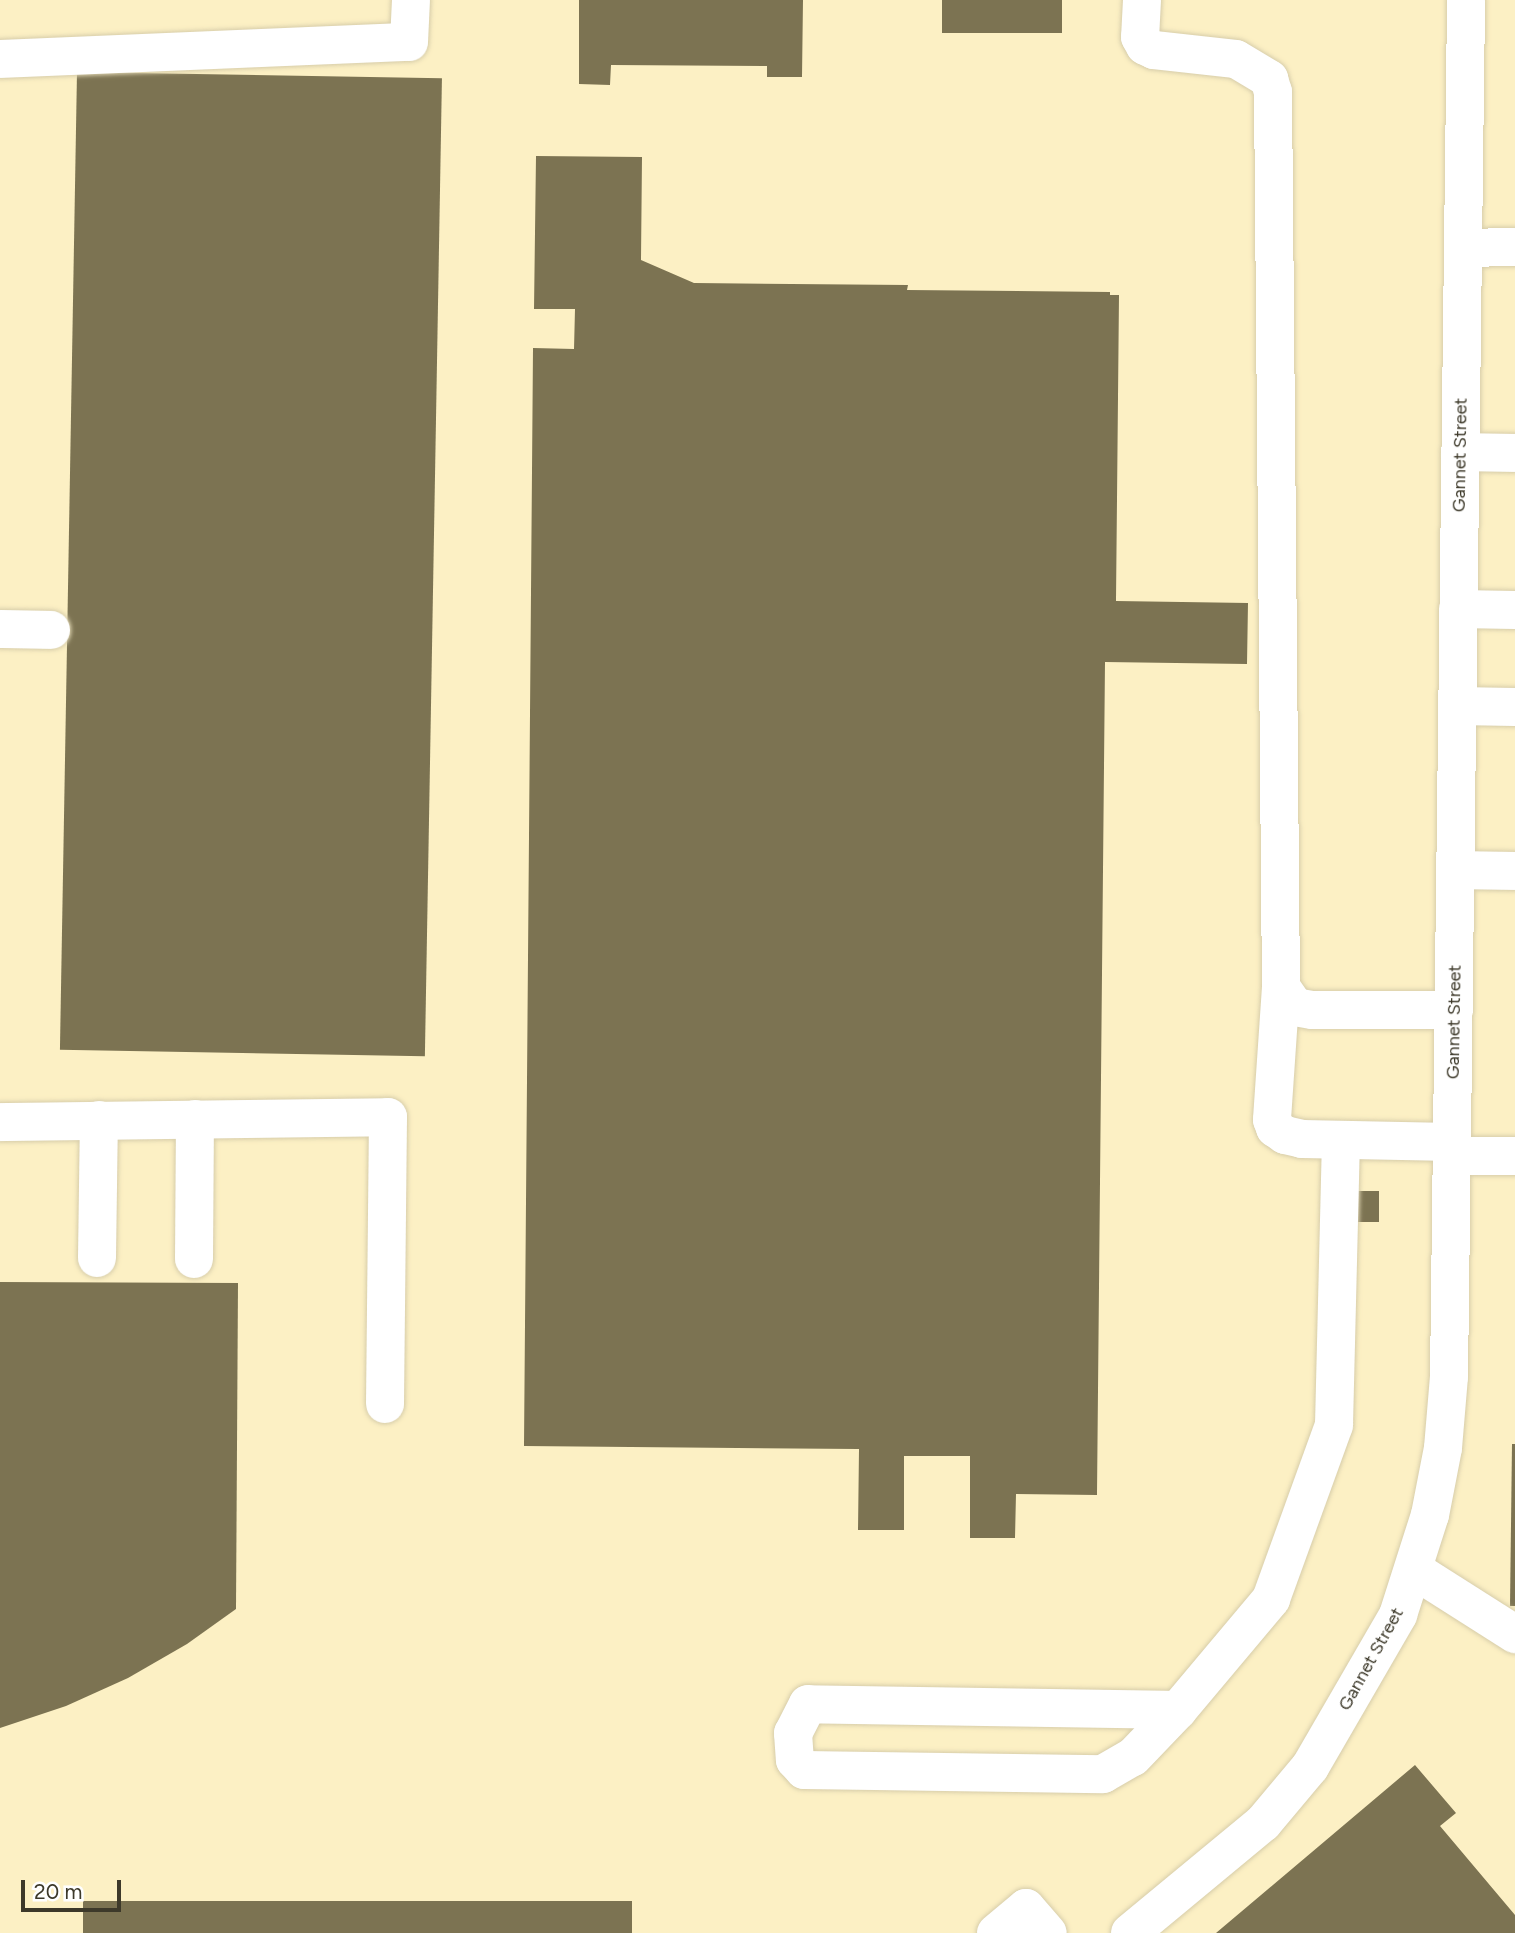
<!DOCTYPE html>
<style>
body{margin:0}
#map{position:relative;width:1515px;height:1933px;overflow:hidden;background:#fff9e3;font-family:Figtree,sans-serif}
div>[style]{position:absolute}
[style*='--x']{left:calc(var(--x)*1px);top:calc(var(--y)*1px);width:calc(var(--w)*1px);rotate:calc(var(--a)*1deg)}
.built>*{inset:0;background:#fcf0c4;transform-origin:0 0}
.building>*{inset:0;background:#7c7352;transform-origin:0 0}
.roads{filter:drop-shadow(0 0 2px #d7cdaa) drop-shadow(0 0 2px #d7cdaa)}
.minor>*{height:38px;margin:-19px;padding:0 19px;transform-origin:19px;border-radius:19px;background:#fff}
span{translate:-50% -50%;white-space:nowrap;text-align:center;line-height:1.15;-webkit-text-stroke:7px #fff;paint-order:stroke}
.street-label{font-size:18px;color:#3d392a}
.scale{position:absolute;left:21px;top:1880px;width:100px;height:32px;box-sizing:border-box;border:4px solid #3d392a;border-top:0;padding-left:9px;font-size:21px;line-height:24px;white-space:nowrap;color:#3d392a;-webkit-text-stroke:5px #fff;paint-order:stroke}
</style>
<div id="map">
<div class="built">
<i style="left:0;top:0;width:1515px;height:1933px"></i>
</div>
<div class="building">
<i style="clip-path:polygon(579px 0,803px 0,802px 77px,767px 77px,767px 66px,611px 65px,610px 85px,579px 84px)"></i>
<i style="left:942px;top:0;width:120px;height:33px"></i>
<i style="left:77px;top:72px;width:365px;height:978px;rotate:1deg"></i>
<i style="clip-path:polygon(536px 156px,642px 157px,641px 260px,694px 283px,908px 285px,907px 290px,1110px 292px,1110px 295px,1119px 295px,1116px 601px,1248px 603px,1247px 664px,1105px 662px,1097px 1495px,1016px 1494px,1015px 1538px,970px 1538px,970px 1456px,904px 1456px,904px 1530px,858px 1530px,859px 1449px,524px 1446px,533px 348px,574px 349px,575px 309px,534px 309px)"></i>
<i style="left:1354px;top:1191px;width:25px;height:31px"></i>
<i style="clip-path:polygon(0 1282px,238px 1283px,236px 1609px,187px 1644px,128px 1678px,66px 1706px,0 1728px)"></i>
<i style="clip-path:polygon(1512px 1444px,1515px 1444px,1515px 1606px,1510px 1606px)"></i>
<i style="clip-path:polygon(1415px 1765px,1456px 1813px,1440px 1826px,1515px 1915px,1515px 1933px,1216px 1933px)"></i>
<i style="left:83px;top:1901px;width:549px;height:32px"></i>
</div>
<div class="roads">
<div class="minor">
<i style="--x:1142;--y:0;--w:37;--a:93"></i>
<i style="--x:1140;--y:37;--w:10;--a:61"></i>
<i style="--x:1145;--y:46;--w:10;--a:24"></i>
<i style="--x:1154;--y:50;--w:82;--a:6.3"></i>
<i style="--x:1236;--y:59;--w:39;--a:31"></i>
<i style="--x:1269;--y:79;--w:14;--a:73"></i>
<i style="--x:1273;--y:92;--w:895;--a:89.49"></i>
<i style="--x:1281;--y:987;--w:24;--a:55"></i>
<i style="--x:1295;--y:1007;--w:17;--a:10"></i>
<i style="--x:1312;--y:1010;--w:142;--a:0"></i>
<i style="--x:0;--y:59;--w:409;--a:-2.4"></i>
<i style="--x:409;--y:42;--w:42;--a:-87.3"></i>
<i style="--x:1463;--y:248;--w:52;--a:-1.1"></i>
<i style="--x:1460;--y:452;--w:55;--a:1"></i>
<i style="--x:1458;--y:609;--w:57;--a:1"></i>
<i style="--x:0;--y:629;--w:51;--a:1.1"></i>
<i style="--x:1457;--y:706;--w:58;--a:1"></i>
<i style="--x:1456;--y:870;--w:59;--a:1"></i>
<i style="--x:1281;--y:987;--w:133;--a:93.9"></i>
<i style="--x:1272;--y:1120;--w:9;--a:69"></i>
<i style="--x:1275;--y:1128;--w:12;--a:35"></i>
<i style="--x:1285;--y:1135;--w:17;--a:13"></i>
<i style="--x:1302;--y:1139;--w:150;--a:1.1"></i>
<i style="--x:0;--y:1122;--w:388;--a:-0.7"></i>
<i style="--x:388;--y:1117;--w:287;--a:90.6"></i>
<i style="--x:1452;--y:1156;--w:63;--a:0"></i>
<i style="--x:97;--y:1258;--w:138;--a:-89.2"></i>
<i style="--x:194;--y:1259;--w:140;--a:-89.6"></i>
<i style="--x:1414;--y:1570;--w:120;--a:32.4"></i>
<i style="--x:1178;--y:1710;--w:370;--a:-179.1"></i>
<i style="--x:808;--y:1704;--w:33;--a:117"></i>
<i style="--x:793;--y:1733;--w:27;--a:86"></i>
<i style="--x:795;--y:1760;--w:13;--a:48"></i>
<i style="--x:804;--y:1770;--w:299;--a:0.8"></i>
<i style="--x:1103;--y:1774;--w:34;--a:-30"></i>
<i style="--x:1133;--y:1757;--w:65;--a:-46.2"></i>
<i style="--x:1178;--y:1710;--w:145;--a:-50"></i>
<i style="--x:1271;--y:1599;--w:185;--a:-70.1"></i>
<i style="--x:1334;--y:1425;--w:284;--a:-88.6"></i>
<i style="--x:996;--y:1933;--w:39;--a:-40"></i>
<i style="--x:1026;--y:1908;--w:33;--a:49"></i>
<i style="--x:1130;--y:1933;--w:173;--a:-39.6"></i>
<i style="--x:1263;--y:1823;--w:73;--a:-50"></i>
<i style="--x:1310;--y:1767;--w:176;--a:-59.9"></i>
<i style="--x:1398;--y:1615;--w:105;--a:-72.3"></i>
<i style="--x:1430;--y:1515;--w:68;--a:-79"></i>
<i style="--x:1443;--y:1448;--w:71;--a:-85.2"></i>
<i style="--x:1449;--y:1377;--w:1377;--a:-89.29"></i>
</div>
</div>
<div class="street-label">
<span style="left:1460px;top:455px;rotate:-89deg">Gannet Street</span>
<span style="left:1454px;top:1022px;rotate:-89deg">Gannet Street</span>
<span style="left:1371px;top:1659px;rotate:-61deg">Gannet Street</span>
</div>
<div class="scale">20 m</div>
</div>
